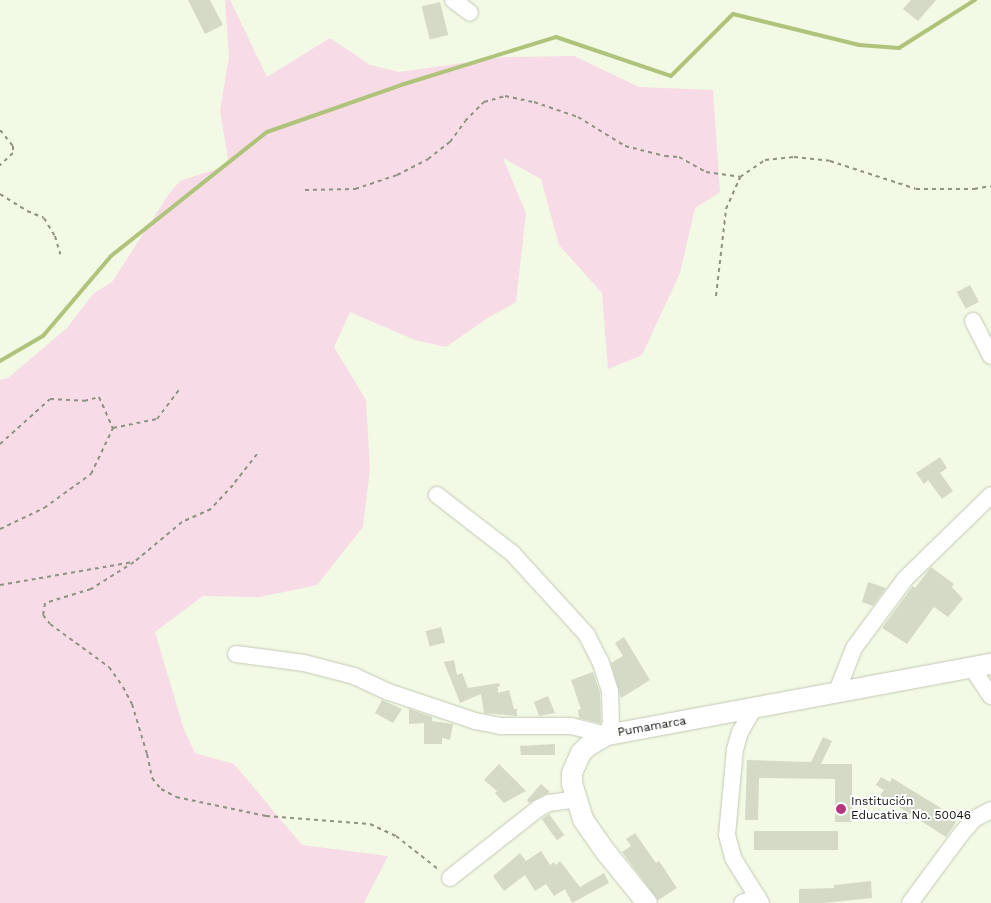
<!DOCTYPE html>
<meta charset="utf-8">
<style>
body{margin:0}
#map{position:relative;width:991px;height:903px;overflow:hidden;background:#f2f9e4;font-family:"Work Sans",sans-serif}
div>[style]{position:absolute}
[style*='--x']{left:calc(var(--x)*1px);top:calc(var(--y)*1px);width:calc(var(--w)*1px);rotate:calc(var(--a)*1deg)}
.green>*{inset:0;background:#f7dbe7}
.stream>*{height:4px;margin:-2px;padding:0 2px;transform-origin:2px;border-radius:2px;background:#afc47a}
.building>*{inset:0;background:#d4dac6;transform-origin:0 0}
.path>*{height:2px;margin-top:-1px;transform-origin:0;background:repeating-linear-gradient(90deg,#8d9283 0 4px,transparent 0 8px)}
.roads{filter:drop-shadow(0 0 1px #c2c8b5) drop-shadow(0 0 1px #c2c8b5)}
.minor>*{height:16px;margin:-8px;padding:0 8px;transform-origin:8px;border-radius:8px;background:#fff}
.major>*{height:20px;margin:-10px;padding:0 10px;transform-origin:10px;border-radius:10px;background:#fff}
.dots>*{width:14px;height:14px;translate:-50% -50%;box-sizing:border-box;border:2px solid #fff;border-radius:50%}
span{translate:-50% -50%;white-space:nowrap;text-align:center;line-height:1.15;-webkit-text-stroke:4px #fff;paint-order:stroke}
.street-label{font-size:12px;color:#0f110b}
.poi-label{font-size:12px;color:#0f110b}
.left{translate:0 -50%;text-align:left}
</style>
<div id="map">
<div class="green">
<i style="clip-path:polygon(225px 0,230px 0,267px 77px,330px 38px,370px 65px,399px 72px,505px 57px,574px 56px,639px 87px,713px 90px,720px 192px,695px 208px,680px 273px,642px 355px,608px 369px,602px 293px,559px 245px,541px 179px,503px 158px,526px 213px,516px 302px,486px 319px,446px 347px,415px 340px,350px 312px,334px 347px,366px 400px,370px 469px,363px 527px,317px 585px,260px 597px,203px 596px,155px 632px,184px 730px,195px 753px,234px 764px,302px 845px,388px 856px,364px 903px,0 903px,0 380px,8px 378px,67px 328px,94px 293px,112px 282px,169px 194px,180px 181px,229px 165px,220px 111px,229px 57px)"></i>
</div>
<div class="stream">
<i style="--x:0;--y:361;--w:50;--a:-30.2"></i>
<i style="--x:43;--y:336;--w:105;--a:-49.6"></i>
<i style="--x:111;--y:256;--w:199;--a:-38.5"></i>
<i style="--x:267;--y:132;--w:142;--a:-19.3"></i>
<i style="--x:401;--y:85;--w:162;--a:-17.2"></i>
<i style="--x:556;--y:37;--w:121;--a:18.7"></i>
<i style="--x:671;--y:76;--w:88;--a:-45"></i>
<i style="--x:733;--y:14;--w:130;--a:13.8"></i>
<i style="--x:859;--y:45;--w:40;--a:4.3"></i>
<i style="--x:899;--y:48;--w:90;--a:-32.3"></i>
</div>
<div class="building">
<i style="clip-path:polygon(188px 0,210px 0,223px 25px,205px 34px)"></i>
<i style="clip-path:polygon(911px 0,936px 0,918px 21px,903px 9px)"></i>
<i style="left:440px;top:2px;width:34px;height:19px;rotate:76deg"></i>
<i style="left:970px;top:285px;width:19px;height:15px;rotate:62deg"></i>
<i style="clip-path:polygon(940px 457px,947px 468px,940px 473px,953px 491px,942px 499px,928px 480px,924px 484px,916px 473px)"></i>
<i style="clip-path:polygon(931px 567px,954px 584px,952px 587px,963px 599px,948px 617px,934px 607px,907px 644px,882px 628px,913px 586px,915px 588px)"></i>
<i style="clip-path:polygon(868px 582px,886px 588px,873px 606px,862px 602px)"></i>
<i style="left:441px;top:627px;width:16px;height:16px;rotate:75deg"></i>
<i style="clip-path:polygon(624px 637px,650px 680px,621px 698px,611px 663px,623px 656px,615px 643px)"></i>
<i style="clip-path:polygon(454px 660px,457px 675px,462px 673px,468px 688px,499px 683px,500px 686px,496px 688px,498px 688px,498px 693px,509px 690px,514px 709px,517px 709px,517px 716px,484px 713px,481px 694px,460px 703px,444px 662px)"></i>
<i style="clip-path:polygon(593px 672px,600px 693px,601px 722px,599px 723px,579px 718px,578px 710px,581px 709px,571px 680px)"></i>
<i style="clip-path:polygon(548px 696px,555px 713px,539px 716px,534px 702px)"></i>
<i style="clip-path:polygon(382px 700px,402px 709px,393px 723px,375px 713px)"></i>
<i style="clip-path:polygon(409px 709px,432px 717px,432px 721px,453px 724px,450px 740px,442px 738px,442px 744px,424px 744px,424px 723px,409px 724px)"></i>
<i style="clip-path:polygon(823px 737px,832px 741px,821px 764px,852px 764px,852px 822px,835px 822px,835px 779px,759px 778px,758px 820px,745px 820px,747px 760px,811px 762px)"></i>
<i style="clip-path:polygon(555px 744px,555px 755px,521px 755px,520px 746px)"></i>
<i style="clip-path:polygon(499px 764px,526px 791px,504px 803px,495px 793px,497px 791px,484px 780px)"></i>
<i style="clip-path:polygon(881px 777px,890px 782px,892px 778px,949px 813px,947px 815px,956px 822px,946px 837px,880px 795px,884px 790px,876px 785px)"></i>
<i style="clip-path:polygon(541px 784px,550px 792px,529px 803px,527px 800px)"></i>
<i style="left:549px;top:814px;width:26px;height:9px;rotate:54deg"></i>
<i style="left:754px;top:831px;width:84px;height:19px"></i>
<i style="clip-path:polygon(635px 833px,656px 863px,659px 861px,677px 888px,658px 900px,622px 852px,631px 846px,626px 839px)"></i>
<i style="clip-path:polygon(541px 851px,550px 865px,554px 862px,556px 865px,560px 861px,580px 887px,604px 873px,609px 883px,572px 903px,565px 889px,554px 896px,546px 884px,535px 891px,525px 875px,504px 891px,493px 876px,520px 853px,526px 861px)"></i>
<i style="clip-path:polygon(871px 881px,872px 898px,824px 903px,799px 903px,799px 889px,834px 888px,834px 885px)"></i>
</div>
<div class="path">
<i style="--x:0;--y:130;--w:21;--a:51"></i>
<i style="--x:13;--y:146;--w:7;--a:90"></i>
<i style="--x:13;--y:153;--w:18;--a:137"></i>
<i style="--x:305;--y:190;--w:50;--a:-1.1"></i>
<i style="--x:355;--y:189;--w:44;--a:-18.4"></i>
<i style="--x:397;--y:175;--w:35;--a:-27"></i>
<i style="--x:428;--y:159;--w:28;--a:-38"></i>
<i style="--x:450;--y:142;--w:26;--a:-54"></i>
<i style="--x:465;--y:121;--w:27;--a:-45"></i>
<i style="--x:484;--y:102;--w:22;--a:-16"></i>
<i style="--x:505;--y:96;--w:30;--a:12"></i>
<i style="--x:534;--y:102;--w:46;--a:18.8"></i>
<i style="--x:578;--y:117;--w:55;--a:31.7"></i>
<i style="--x:625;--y:146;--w:41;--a:14"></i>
<i style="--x:665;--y:156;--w:14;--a:4"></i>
<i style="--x:679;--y:157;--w:31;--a:29"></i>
<i style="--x:706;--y:172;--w:34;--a:8"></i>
<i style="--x:0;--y:194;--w:32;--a:32"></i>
<i style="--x:27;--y:211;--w:18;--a:22"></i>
<i style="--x:44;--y:218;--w:21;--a:59"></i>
<i style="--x:55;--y:236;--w:19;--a:74"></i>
<i style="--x:716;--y:296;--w:88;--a:-83.4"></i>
<i style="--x:726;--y:209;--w:35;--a:-66"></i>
<i style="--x:740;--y:177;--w:30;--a:-34"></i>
<i style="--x:765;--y:160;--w:29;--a:-6"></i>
<i style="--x:794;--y:157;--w:36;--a:6"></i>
<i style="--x:830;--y:161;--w:90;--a:18"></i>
<i style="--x:916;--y:189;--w:58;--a:0"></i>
<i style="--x:974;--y:189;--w:17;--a:-10"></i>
<i style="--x:0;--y:444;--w:67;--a:-42"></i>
<i style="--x:50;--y:399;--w:34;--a:3"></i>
<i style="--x:84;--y:401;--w:16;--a:-15"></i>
<i style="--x:99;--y:397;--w:34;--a:66"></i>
<i style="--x:257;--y:454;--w:39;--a:128"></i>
<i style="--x:233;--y:485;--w:33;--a:133"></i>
<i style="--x:211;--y:509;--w:32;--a:156"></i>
<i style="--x:182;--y:522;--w:62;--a:140.2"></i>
<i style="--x:134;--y:562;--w:51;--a:147.9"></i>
<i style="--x:91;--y:589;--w:48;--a:163.1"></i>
<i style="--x:45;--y:603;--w:12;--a:99"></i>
<i style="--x:43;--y:615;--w:11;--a:52"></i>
<i style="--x:50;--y:624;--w:73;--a:36.1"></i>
<i style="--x:109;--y:667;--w:24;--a:55"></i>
<i style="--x:123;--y:687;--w:19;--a:62"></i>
<i style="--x:132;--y:704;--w:52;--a:73.3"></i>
<i style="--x:147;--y:754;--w:25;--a:78"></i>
<i style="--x:152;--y:778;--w:14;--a:51"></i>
<i style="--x:161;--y:789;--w:17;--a:28"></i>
<i style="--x:176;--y:797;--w:92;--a:11.9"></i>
<i style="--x:266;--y:816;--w:104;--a:4.4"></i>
<i style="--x:370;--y:824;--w:29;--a:25"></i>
<i style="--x:396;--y:836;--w:53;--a:38.2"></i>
<i style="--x:0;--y:529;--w:49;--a:-25.5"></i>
<i style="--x:44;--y:508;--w:58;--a:-35.9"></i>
<i style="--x:91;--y:474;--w:51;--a:-64.4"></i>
<i style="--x:113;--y:428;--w:45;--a:-11.6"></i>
<i style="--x:157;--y:419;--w:36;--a:-53"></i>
<i style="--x:0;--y:585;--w:135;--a:-9.8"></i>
</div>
<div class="roads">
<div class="minor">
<i style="--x:453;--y:0;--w:21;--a:37"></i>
<i style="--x:973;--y:321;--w:39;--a:63"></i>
<i style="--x:236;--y:654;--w:69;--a:7.5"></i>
<i style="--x:304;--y:663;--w:52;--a:14.6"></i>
<i style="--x:354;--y:676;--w:38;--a:25"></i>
<i style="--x:389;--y:692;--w:91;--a:18.6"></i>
<i style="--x:475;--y:721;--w:25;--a:11"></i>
<i style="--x:500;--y:726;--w:71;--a:0"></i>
<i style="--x:571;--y:726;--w:37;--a:14"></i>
<i style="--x:607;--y:735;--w:13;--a:-72"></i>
<i style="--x:611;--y:723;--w:32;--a:-92"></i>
<i style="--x:610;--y:691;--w:32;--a:-108"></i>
<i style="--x:600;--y:661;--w:29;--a:-117"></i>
<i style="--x:587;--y:635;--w:111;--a:-132.4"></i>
<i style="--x:512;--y:553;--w:95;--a:-142.3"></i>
<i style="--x:972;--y:668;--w:34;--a:56"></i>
<i style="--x:836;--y:694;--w:49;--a:-68.6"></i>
<i style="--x:854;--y:648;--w:86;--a:-53.5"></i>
<i style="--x:905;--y:579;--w:120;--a:-44.3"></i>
<i style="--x:754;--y:708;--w:28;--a:120"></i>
<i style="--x:740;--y:732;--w:18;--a:106"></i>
<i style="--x:735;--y:749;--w:86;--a:95.3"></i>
<i style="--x:727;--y:835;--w:24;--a:75"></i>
<i style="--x:733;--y:858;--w:53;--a:58.1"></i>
<i style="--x:450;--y:878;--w:113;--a:-38.2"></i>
<i style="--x:539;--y:808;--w:11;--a:-27"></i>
<i style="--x:549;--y:803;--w:27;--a:-8"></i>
<i style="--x:742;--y:903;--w:17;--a:-21"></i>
<i style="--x:910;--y:903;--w:86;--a:-53.5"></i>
<i style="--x:961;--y:834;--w:20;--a:-49"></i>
<i style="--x:974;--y:819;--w:19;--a:-28"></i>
</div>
<div class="major">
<i style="--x:647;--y:903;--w:67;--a:-128.9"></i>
<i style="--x:605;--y:851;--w:39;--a:-125"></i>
<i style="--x:583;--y:819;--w:37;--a:-107"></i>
<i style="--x:572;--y:784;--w:11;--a:-90"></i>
<i style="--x:572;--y:773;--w:22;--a:-66"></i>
<i style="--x:581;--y:753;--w:10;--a:-45"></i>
<i style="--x:588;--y:746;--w:22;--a:-30"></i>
<i style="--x:607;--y:735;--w:391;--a:-10.5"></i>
</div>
</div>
<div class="dots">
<i style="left:841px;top:809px;background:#b8367f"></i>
</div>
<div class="street-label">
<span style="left:652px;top:727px;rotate:-10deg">Pumamarca</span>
</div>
<div class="poi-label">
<span class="left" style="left:851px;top:809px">Institución<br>Educativa No. 50046</span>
</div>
</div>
